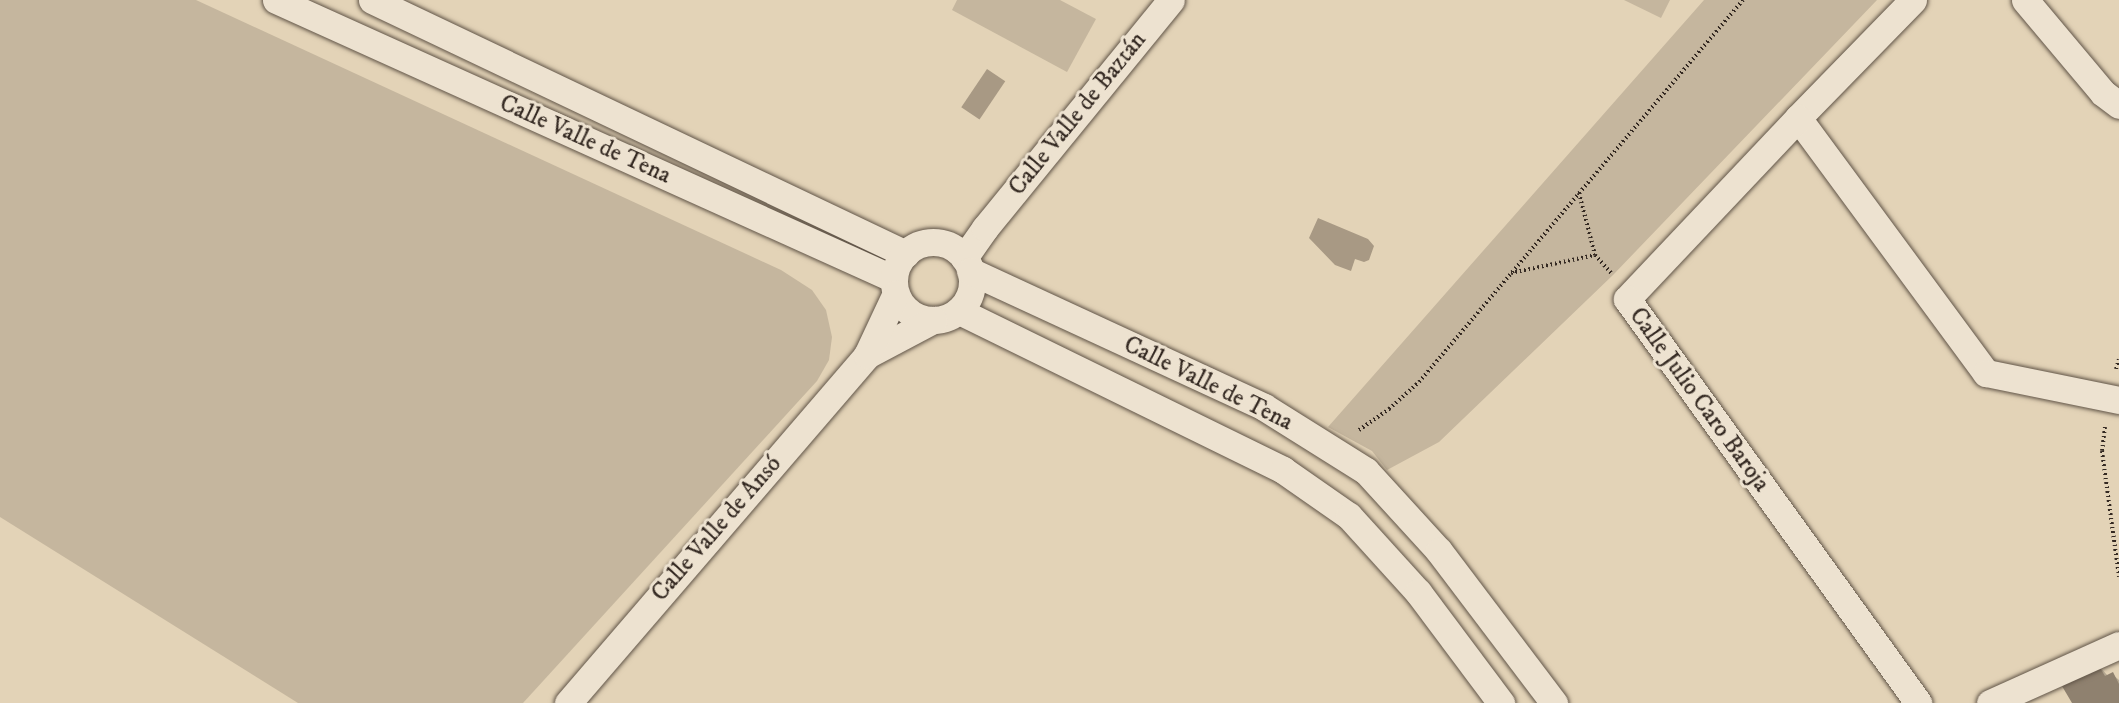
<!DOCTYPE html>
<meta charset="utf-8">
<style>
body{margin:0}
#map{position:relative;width:2119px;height:703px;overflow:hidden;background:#e3d3b7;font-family:"IM FELL DW Pica",serif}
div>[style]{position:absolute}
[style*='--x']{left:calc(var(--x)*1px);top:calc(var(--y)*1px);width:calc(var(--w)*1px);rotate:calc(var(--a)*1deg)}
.green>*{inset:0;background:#c5b69e}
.water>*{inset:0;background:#a89984;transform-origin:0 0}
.shadow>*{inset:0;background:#0003}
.building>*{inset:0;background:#8f816f}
.path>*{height:4px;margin-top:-2px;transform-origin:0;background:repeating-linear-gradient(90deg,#342922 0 1.5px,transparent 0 4.5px)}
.roads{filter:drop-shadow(0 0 2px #605447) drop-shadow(0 0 2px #605447)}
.street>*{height:27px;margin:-13.5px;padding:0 13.5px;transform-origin:13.5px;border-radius:13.5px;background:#ede2d0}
.street>.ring{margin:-13.5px;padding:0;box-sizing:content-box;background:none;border:27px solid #ede2d0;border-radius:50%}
span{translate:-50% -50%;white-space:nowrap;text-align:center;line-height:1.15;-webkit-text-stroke:6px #ede2d0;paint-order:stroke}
.street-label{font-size:24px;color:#342922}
</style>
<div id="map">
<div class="green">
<i style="clip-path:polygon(0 0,196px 0,781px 270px,812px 290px,826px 310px,832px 337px,829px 360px,817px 381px,523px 703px,298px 703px,0 517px)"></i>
<i style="clip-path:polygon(957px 0,1060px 0,1096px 19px,1067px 72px,952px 10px)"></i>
<i style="clip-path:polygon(1624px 0,1670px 0,1661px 18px)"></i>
<i style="clip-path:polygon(1704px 0,1877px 0,1613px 275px,1439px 442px,1387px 470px,1372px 451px,1328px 427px)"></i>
</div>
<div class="water">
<i style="left:987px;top:69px;width:22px;height:46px;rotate:34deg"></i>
<i style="clip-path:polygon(1318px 218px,1368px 239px,1374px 246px,1369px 260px,1364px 262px,1355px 259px,1351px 271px,1335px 265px,1309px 238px)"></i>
</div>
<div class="shadow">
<i style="clip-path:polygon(2097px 664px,2108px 676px,2112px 674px,2119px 680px,2119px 703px,2075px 703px)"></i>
</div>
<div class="building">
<i style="clip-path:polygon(2097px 663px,2105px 676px,2113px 672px,2119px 684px,2119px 703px,2072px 703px,2059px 681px)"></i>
</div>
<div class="path">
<i style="--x:1579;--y:193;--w:64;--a:75.5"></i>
<i style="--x:1511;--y:273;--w:86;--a:-12.1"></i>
<i style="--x:1595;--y:255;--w:24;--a:48"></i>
<i style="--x:2116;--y:369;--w:10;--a:-73"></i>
<i style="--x:2105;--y:427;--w:24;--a:97"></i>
<i style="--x:2102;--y:451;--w:127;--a:82.3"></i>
<i style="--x:1359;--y:430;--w:37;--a:-35"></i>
<i style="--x:1389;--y:409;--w:40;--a:-42"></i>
<i style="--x:1419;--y:382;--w:501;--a:-49.7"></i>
</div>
<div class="roads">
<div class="street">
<i style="--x:276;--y:0;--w:678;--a:24.3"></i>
<i style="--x:372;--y:0;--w:591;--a:25.44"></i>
<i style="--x:1913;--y:0;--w:165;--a:134.3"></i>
<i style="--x:1798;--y:118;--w:317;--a:53.6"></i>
<i style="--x:1986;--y:373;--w:136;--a:11.5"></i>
<i style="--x:2025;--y:0;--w:121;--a:50"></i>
<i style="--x:2103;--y:93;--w:20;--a:37"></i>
<i style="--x:1798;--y:118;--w:249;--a:133.4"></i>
<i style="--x:1627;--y:299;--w:498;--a:54.2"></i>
<i class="ring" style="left:894px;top:242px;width:51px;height:51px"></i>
<i style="--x:964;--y:258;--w:37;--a:-55"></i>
<i style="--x:985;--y:228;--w:294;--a:-50.8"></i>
<i style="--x:970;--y:271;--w:324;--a:24.8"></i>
<i style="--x:1264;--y:407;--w:120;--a:32.1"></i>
<i style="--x:1366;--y:471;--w:108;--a:47.6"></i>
<i style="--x:1439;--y:551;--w:191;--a:52.9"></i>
<i style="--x:959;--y:311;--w:361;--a:26.1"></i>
<i style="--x:1283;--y:470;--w:80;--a:34.9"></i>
<i style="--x:1349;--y:516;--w:103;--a:47.8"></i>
<i style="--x:1418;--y:592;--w:139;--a:53.2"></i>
<i style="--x:867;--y:355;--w:75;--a:-27.9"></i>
<i style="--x:568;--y:703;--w:459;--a:-49.3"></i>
<i style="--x:867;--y:355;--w:68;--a:-64.9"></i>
<i style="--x:1990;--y:703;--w:141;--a:-24.2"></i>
</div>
</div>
<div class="street-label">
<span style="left:1078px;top:114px;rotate:-51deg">Calle Valle de Baztán</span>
<span style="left:585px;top:140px;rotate:24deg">Calle Valle de Tena</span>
<span style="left:1208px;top:384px;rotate:26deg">Calle Valle de Tena</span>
<span style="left:1699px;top:400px;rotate:54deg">Calle Julio Caro Baroja</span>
<span style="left:717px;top:529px;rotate:-49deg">Calle Valle de Ansó</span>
</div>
</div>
